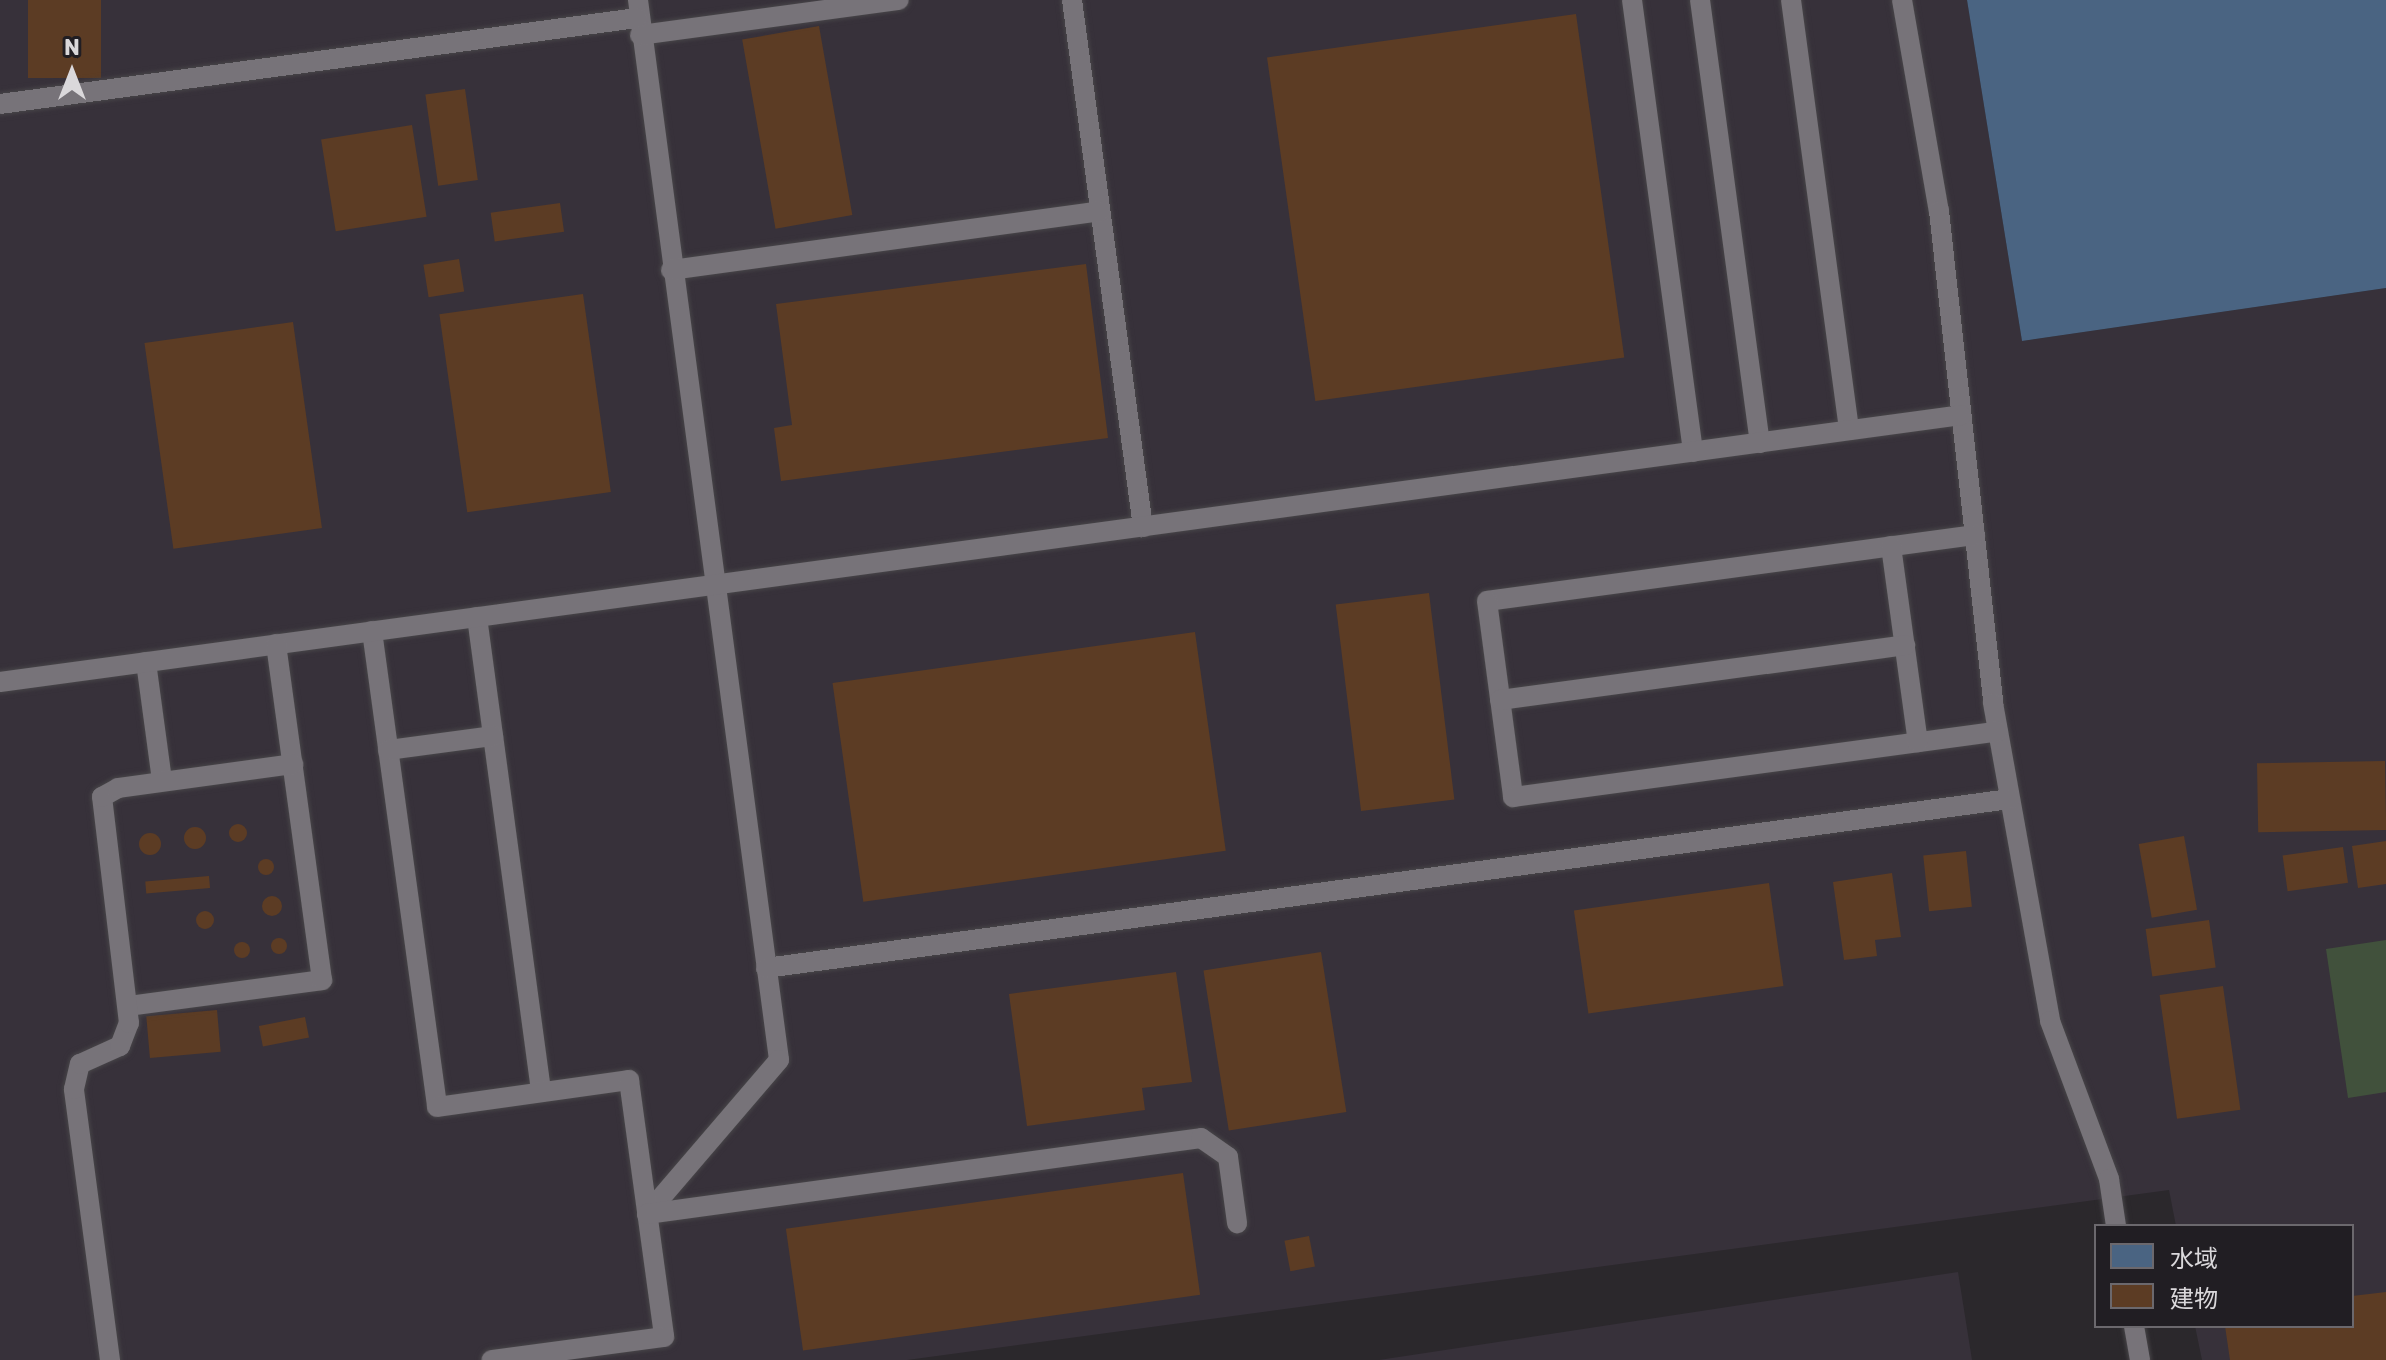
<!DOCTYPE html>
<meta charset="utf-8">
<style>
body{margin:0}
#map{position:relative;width:2386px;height:1360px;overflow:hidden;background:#2b282c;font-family:Rubik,"Noto Sans JP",sans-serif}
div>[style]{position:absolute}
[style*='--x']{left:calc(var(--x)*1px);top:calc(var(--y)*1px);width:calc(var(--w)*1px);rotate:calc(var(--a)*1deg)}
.built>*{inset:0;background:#37313a}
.green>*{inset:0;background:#41513c}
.water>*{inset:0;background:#4a6482}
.building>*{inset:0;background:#5c3c24;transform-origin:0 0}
.round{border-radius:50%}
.roads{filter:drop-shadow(0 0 2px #474548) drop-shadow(0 0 2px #474548)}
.lane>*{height:20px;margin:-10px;padding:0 10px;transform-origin:10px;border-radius:10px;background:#777379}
span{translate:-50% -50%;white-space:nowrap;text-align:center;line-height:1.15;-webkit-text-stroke:7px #211e23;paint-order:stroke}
.legend{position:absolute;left:2094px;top:1224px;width:260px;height:104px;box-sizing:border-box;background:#211e23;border:2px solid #6b686d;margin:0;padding:10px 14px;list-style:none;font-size:24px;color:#dad8db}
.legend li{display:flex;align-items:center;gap:16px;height:40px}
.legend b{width:40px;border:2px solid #6b686d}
.north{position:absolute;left:32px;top:32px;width:80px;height:80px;-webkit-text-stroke:6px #211e23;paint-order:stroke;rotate:0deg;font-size:22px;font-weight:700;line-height:32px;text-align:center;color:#dad8db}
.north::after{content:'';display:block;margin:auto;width:28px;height:36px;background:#dad8db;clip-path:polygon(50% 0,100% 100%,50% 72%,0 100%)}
</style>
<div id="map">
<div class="built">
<i style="clip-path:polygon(0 0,1967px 0,2022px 341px,2386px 288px,2386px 1360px,2202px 1360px,2195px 1326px,2352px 1326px,2352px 1226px,2176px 1226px,2169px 1190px,907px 1360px,0 1360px)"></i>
<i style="clip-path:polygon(1958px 1272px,1972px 1360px,1379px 1360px)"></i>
</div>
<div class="green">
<i style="clip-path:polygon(2386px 940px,2386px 1092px,2348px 1098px,2326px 949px)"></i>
</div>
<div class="water">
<i style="clip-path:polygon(1967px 0,2386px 0,2386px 288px,2022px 341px)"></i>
</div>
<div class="building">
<i style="left:28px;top:0;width:73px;height:78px"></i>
<i style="left:1576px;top:14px;width:347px;height:312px;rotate:82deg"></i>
<i style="left:819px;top:26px;width:192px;height:78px;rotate:80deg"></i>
<i style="left:465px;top:89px;width:92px;height:40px;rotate:82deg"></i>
<i style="left:412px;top:125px;width:93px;height:92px;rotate:81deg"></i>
<i style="left:560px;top:203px;width:29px;height:70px;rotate:82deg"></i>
<i style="left:459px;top:259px;width:33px;height:36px;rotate:81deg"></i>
<i style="clip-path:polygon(1086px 264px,1108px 438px,781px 481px,774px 428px,792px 425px,776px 304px)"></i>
<i style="left:583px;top:294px;width:200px;height:145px;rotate:82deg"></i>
<i style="left:293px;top:322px;width:208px;height:150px;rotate:82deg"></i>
<i style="left:1429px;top:593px;width:208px;height:94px;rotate:83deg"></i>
<i style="left:1195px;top:632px;width:221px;height:366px;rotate:82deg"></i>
<i style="left:2385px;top:761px;width:69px;height:128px;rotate:89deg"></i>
<i class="round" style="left:229px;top:824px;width:18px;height:18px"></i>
<i class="round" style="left:184px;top:827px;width:22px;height:22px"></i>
<i class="round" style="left:139px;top:833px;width:22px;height:22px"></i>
<i style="left:2184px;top:836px;width:75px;height:46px;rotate:80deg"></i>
<i style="clip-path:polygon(2386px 841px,2386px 884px,2358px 888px,2352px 846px)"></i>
<i style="left:2343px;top:847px;width:36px;height:61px;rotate:82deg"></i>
<i style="left:1966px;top:851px;width:56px;height:43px;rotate:84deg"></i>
<i class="round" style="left:258px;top:859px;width:16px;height:16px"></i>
<i style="clip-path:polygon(1892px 873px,1901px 937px,1875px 940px,1877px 956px,1844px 960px,1833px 882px)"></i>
<i style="left:209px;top:876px;width:12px;height:64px;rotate:85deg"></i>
<i style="left:1769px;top:883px;width:104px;height:197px;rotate:82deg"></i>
<i class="round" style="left:262px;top:896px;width:20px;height:20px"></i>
<i class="round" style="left:196px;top:911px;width:18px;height:18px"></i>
<i style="left:2209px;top:920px;width:48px;height:64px;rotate:82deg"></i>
<i class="round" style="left:271px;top:938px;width:16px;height:16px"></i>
<i class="round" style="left:234px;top:942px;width:16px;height:16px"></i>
<i style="left:1321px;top:952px;width:162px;height:119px;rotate:81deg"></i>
<i style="clip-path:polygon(1176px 972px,1192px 1082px,1142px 1088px,1145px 1110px,1027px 1126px,1009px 994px)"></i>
<i style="left:2223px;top:986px;width:125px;height:64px;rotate:82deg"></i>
<i style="left:217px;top:1010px;width:42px;height:71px;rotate:85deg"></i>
<i style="left:305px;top:1017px;width:21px;height:47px;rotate:79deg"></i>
<i style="left:1183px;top:1173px;width:123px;height:401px;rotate:82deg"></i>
<i style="left:1309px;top:1236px;width:31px;height:25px;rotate:79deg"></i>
<i style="clip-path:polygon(2386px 1292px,2386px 1360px,2230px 1360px,2225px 1326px,2352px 1326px,2352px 1296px)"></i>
</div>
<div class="roads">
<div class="lane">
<i style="--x:638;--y:0;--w:1069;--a:82.42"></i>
<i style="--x:779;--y:1060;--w:203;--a:130.6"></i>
<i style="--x:1072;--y:0;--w:532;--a:82.33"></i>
<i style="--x:1632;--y:0;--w:456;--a:82.3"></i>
<i style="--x:1700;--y:0;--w:447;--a:82.3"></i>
<i style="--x:1791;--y:0;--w:434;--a:82.3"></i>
<i style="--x:1902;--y:0;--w:214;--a:80.1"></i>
<i style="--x:1939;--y:211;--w:495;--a:83.7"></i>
<i style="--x:1993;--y:703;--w:323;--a:79.8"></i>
<i style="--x:2050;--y:1021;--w:169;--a:69.5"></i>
<i style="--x:2109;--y:1179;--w:48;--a:81.5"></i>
<i style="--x:640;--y:35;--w:261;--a:-7.7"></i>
<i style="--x:0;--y:104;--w:643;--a:-7.69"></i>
<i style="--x:671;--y:270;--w:433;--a:-7.8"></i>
<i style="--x:1975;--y:535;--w:492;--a:172.3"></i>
<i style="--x:1487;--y:601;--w:198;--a:82.4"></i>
<i style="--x:1513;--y:797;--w:489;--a:-7.7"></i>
<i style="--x:1891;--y:546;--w:198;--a:82.2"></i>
<i style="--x:477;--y:617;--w:479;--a:82.3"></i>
<i style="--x:372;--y:631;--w:480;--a:82.2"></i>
<i style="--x:437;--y:1107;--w:194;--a:-8"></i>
<i style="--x:629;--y:1080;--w:259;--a:82.2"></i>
<i style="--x:664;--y:1337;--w:174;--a:172.4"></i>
<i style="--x:146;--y:662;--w:120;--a:82.3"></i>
<i style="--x:0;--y:682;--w:1979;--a:-7.75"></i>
<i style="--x:1500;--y:700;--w:409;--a:-7.7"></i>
<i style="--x:388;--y:750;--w:106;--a:-7.6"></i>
<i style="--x:766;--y:968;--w:1255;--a:-7.74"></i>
<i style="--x:128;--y:1006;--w:196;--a:-7.6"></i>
<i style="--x:322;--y:980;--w:339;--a:-97.8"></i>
<i style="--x:647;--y:1214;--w:559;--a:-7.81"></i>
<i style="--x:1201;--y:1138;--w:33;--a:35"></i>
<i style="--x:1228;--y:1157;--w:67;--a:82.2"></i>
<i style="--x:2134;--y:1326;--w:35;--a:80"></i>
<i style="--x:110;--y:1360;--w:273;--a:-97.6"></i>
<i style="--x:74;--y:1089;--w:26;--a:-77"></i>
<i style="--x:80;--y:1064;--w:44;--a:-24.2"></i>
<i style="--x:120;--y:1046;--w:25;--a:-69"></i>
<i style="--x:129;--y:1023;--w:228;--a:-96.8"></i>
<i style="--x:102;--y:797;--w:18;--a:-29"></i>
<i style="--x:118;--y:788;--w:177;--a:-7.8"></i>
</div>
</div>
<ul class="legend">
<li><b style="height:22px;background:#4a6482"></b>水域</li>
<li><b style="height:22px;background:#5c3c24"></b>建物</li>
</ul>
<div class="north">N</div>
</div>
